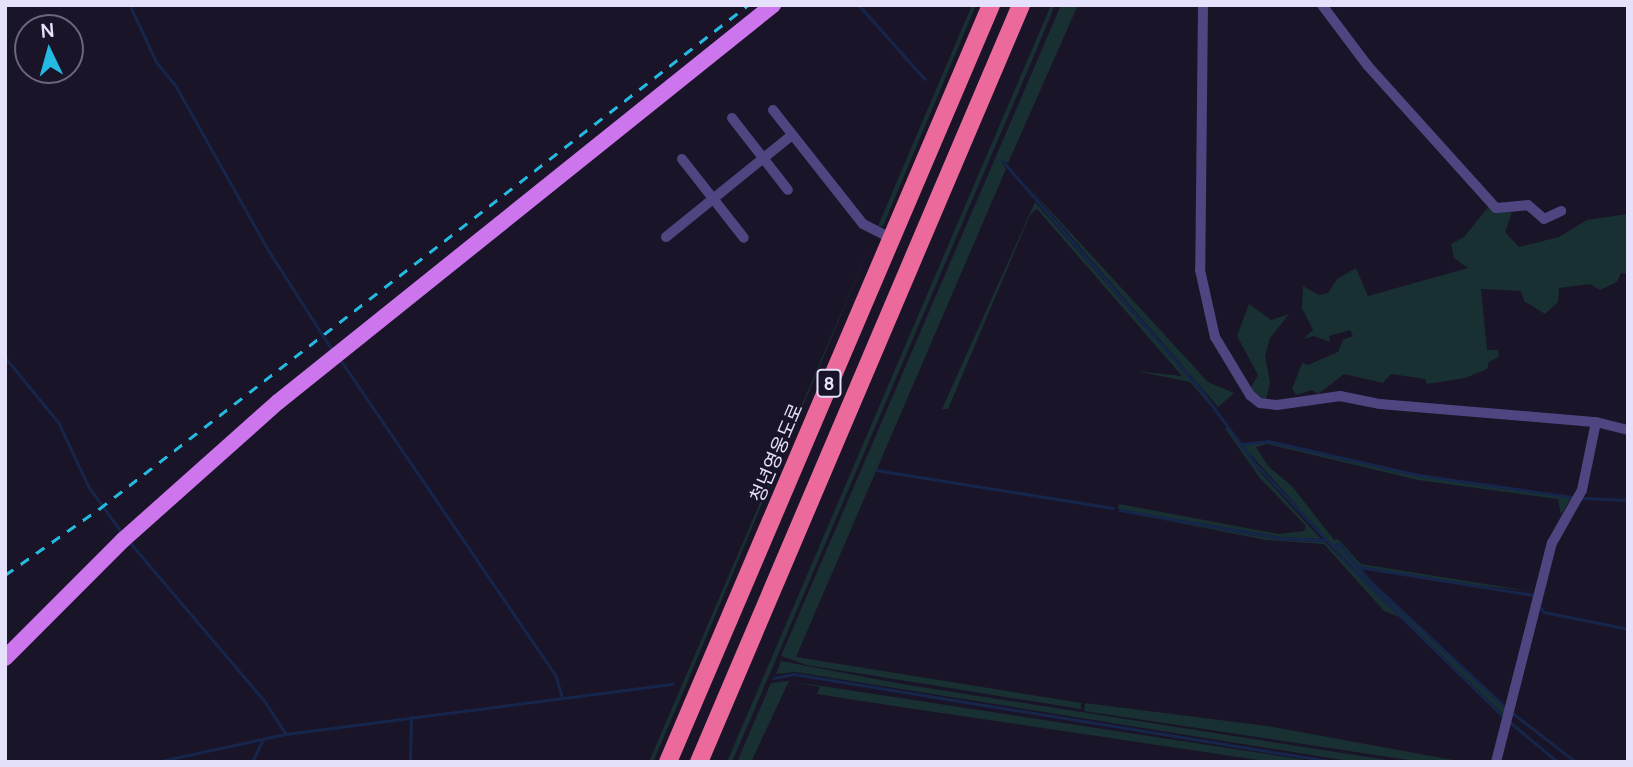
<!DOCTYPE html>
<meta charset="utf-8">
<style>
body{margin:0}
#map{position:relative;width:1633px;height:767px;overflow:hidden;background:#1a1428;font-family:Manrope,"Noto Sans KR",sans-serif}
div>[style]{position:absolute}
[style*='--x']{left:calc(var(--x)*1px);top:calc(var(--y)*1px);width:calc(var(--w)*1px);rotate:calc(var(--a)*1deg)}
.green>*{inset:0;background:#183031}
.stream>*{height:2.5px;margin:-1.25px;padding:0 1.25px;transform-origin:1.25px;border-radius:1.25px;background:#16254a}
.minor>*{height:10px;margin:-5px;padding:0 5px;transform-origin:5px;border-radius:5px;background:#4e4581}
.primary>*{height:16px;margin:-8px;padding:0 8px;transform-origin:8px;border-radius:8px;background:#cc75ed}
.motorway>*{height:18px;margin:-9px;padding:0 9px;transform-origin:9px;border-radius:9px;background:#eb6a9b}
.rail>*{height:2.5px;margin-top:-1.25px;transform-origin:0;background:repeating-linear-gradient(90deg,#24bbe2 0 10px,transparent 0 19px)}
span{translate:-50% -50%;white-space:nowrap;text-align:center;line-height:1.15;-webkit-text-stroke:5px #1a1428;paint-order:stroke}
.shield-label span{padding:2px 5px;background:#1a1428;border:2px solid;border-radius:5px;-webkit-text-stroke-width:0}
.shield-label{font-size:18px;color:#e5e0fb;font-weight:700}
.street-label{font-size:19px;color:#e5e0fb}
.frame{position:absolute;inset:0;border:7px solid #e5e0fb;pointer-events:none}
.north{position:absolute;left:14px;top:14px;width:70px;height:70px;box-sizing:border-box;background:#1a1428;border:2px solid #6b667c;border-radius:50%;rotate:355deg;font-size:19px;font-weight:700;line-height:28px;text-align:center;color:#e5e0fb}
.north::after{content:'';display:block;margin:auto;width:24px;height:32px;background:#24bbe2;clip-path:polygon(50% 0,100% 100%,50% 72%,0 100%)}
</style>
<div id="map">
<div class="green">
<i style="clip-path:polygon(972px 5px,976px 5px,883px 226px,878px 226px)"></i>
<i style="clip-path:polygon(1051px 5px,1055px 5px,1036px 51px,732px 762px,727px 762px)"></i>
<i style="clip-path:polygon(1061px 5px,1078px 5px,1008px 163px,1001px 161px,1006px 169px,796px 657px,1081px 703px,1081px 709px,807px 665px,781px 656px)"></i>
<i style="clip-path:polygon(1024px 182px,1208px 382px,1234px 393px,1218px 407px)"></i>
<i style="clip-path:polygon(1035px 202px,1194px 383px,1228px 426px,1190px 382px,1136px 371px,1182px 376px,1037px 209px,1030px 215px,948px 409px,942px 409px)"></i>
<i style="clip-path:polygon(1490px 205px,1499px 212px,1512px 212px,1505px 232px,1519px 247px,1559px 237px,1587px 220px,1628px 214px,1628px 274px,1621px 273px,1617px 282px,1600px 290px,1590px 284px,1559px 288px,1558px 302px,1545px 314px,1524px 301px,1521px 291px,1481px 289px,1487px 350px,1498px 350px,1499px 357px,1489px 362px,1487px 369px,1465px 378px,1427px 384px,1425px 379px,1391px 374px,1383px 383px,1344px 374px,1318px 394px,1312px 390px,1296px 395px,1292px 389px,1302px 363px,1308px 365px,1338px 352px,1343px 340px,1353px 336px,1350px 330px,1329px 336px,1330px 342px,1314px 336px,1303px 339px,1313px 330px,1302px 308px,1303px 286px,1319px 295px,1328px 293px,1337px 279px,1356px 268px,1368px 296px,1468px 268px,1454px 258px,1451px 244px,1464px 237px)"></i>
<i style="clip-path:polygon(874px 236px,679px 702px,653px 762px,649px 762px)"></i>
<i style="clip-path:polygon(1249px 304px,1271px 320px,1289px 314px,1270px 338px,1265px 356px,1270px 382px,1266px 400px,1250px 389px,1258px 375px,1237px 336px)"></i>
<i style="clip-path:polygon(1225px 428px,1229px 428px,1259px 471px,1321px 539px,1280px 537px,1118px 509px,1119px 504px,1279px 534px,1304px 531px,1306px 526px,1259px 477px)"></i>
<i style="clip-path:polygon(1268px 442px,1419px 476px,1571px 498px,1561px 515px,1558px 499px,1418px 480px,1267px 444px,1256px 447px,1268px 466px,1292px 486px,1334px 540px,1338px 539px,1361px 564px,1536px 592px,1441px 581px,1359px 566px,1339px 542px,1333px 546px,1242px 445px)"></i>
<i style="clip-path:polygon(1118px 511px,1281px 540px,1325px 542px,1399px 617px,1384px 611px,1324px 544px,1266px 540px)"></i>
<i style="clip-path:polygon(1338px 544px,1370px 583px,1507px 710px,1505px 716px,1368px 583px,1335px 547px)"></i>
<i style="clip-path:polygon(781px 661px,902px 684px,1400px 762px,1355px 762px,795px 672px,776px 674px)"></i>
<i style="clip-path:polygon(789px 681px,751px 762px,737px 762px,771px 683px,789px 681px,1319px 762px,1272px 762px,894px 706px,817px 694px,820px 687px)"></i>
<i style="clip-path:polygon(1085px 703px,1267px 726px,1464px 762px,1422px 762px,1084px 711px)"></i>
</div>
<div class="stream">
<i style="--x:130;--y:5;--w:64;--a:65"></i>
<i style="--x:157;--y:63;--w:30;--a:50"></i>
<i style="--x:176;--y:86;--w:189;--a:60.6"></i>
<i style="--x:269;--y:251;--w:119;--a:57.4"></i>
<i style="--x:859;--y:5;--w:99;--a:48.3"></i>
<i style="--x:1002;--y:160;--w:299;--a:49.1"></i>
<i style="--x:1198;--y:386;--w:94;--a:53.6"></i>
<i style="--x:1254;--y:462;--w:166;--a:47"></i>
<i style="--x:1367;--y:583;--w:190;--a:44.4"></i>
<i style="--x:5;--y:357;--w:85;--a:50.7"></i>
<i style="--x:59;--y:423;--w:71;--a:64.9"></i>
<i style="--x:89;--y:487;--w:58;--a:54.1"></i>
<i style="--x:340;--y:359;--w:384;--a:55.7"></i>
<i style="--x:556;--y:676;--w:21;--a:73"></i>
<i style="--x:1241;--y:444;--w:27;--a:-6"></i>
<i style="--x:1268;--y:441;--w:155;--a:12.7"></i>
<i style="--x:1419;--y:475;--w:154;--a:8.2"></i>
<i style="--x:876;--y:470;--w:240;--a:9.1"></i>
<i style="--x:1582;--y:498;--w:46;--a:2.5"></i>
<i style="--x:1120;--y:510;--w:162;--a:9.9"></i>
<i style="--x:1280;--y:538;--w:44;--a:2.6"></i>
<i style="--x:129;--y:541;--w:209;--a:49.7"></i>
<i style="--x:264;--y:700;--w:40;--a:57.1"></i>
<i style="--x:1333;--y:547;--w:6;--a:-39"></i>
<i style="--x:1338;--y:543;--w:51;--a:49.8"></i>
<i style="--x:1371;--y:582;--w:185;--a:43"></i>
<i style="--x:1359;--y:567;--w:176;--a:9.1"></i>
<i style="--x:1540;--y:607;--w:6;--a:51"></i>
<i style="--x:1544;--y:612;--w:86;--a:11.4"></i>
<i style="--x:774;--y:678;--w:20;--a:-11"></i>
<i style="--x:794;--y:674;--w:548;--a:9.24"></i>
<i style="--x:1514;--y:714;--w:78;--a:37.7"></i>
<i style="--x:1511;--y:723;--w:61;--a:39.7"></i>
<i style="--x:156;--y:762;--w:133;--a:-12.2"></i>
<i style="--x:286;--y:734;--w:390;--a:-7.4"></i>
<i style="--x:252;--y:762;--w:25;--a:-64"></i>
<i style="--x:410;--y:762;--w:45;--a:-88.7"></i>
</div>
<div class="minor">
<i style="--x:1203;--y:5;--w:265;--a:90.6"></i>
<i style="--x:1200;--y:270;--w:69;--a:77.4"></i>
<i style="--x:1215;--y:337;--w:68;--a:58.9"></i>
<i style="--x:1250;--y:395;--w:13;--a:39"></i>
<i style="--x:1260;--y:403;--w:17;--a:7"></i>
<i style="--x:1277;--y:405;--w:64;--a:-8.1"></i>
<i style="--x:1340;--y:396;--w:41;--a:11.3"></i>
<i style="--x:1380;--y:404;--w:217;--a:4.8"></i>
<i style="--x:1596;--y:422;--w:33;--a:14"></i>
<i style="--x:1322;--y:5;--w:76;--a:53"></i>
<i style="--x:1368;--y:66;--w:191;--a:48"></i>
<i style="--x:1496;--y:208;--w:32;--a:-5"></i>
<i style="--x:1528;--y:205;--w:21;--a:41"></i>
<i style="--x:1544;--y:219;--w:19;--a:-25"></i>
<i style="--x:773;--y:110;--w:145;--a:51.7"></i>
<i style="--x:863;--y:224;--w:31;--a:27"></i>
<i style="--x:732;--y:118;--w:91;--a:52.1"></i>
<i style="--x:682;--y:159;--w:100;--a:51.9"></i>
<i style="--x:666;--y:237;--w:162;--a:-39"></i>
<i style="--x:1496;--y:762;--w:226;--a:-75.7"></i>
<i style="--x:1552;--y:543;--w:61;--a:-60.5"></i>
<i style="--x:1582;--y:490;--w:69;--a:-78.4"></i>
</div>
<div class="primary">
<i style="--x:5;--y:658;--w:167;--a:-45"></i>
<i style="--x:123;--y:540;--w:208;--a:-41.7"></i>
<i style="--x:278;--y:402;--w:635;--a:-38.73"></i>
</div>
<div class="motorway">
<i style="--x:668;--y:762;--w:823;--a:-66.89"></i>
<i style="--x:699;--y:762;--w:823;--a:-66.96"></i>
</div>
<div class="rail">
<i style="--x:5;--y:575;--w:115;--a:-35.1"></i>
<i style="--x:99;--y:509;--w:822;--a:-37.83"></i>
</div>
<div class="shield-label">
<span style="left:829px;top:383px">8</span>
</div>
<div class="street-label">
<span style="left:777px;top:453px;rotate:-67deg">청년영웅도로</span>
</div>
<div class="frame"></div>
<div class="north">N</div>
</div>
